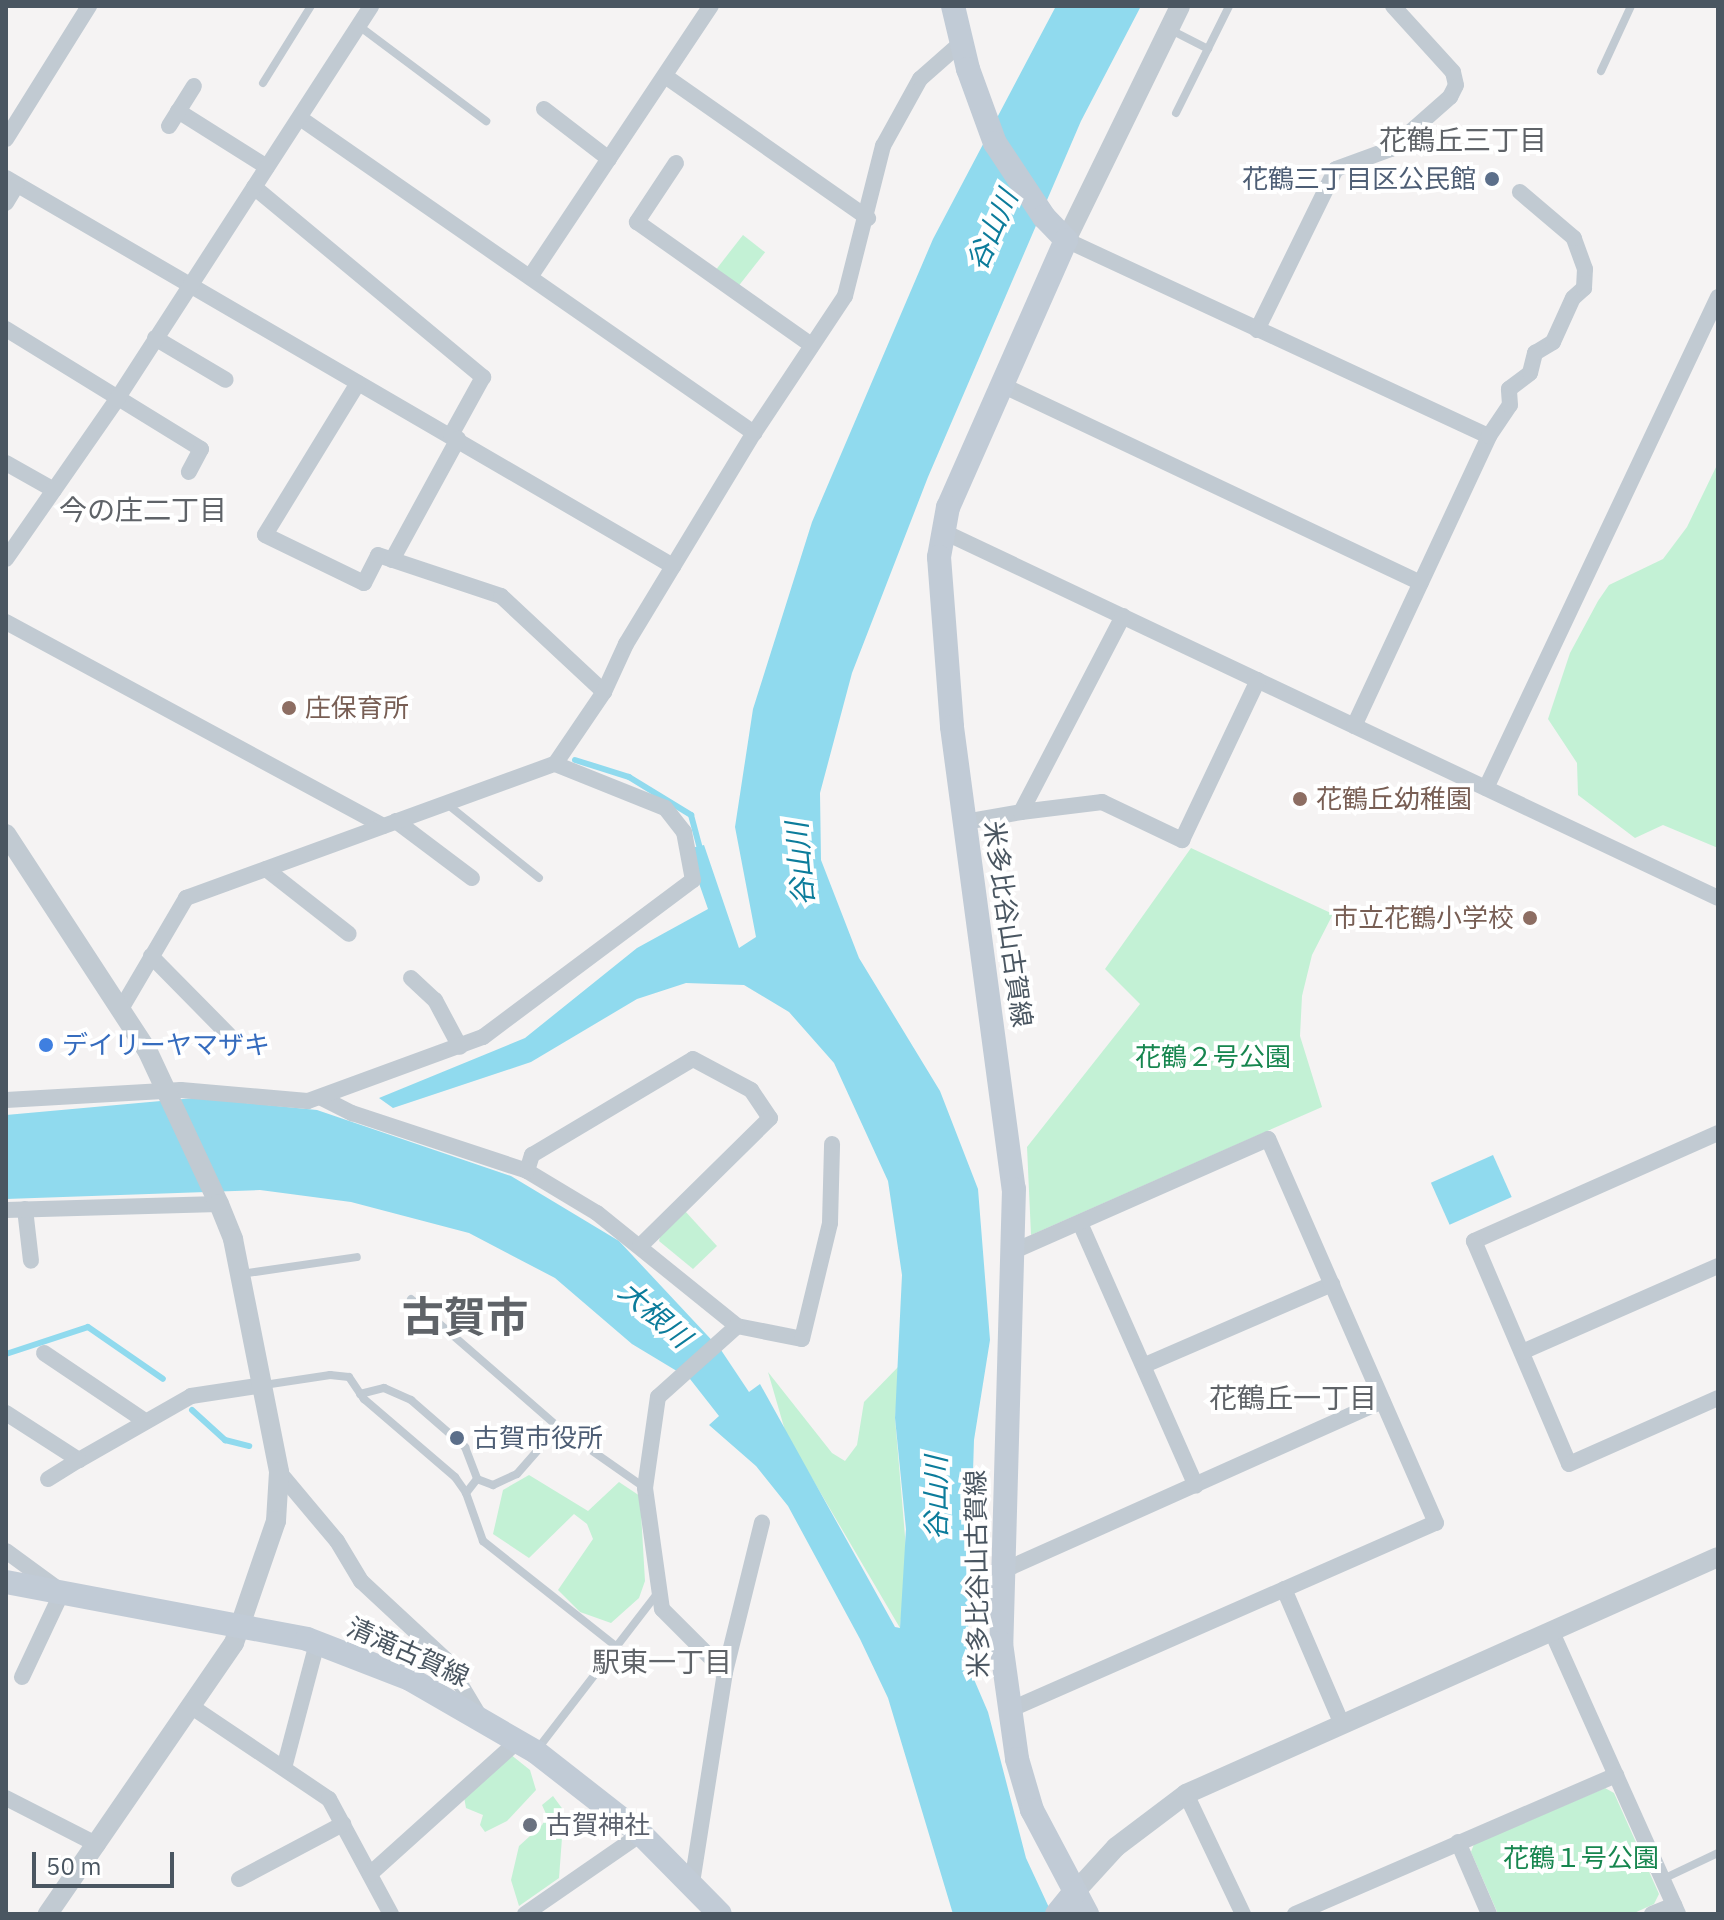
<!DOCTYPE html>
<meta charset="utf-8">
<style>
body{margin:0}
#map{position:relative;width:1724px;height:1920px;overflow:hidden;background:#f5f3f3;font-family:"IBM Plex Sans","Noto Sans JP",sans-serif}
div>[style]{position:absolute}
[style*='--x']{left:calc(var(--x)*1px);top:calc(var(--y)*1px);width:calc(var(--w)*1px);rotate:calc(var(--a)*1deg)}
.green>*{inset:0;background:#c3f1d5;transform-origin:0 0}
.water>*{inset:0;background:#90daee;transform-origin:0 0}
.stream>*{height:6px;margin:-3px;padding:0 3px;transform-origin:3px;border-radius:3px;background:#90daee}
.service>*{height:8px;margin:-4px;padding:0 4px;transform-origin:4px;border-radius:4px;background:#c1cad2}
.minor>*{height:16px;margin:-8px;padding:0 8px;transform-origin:8px;border-radius:8px;background:#c1cad2}
.tertiary>*{height:20px;margin:-10px;padding:0 10px;transform-origin:10px;border-radius:10px;background:#c1cad2}
.secondary>*{height:24px;margin:-12px;padding:0 12px;transform-origin:12px;border-radius:12px;background:#c1cbd6}
.dots>*{width:22px;height:22px;translate:-50% -50%;box-sizing:border-box;border:4px solid #fff;border-radius:50%}
span{translate:-50% -50%;white-space:nowrap;text-align:center;line-height:1.15;-webkit-text-stroke:8px #fff;paint-order:stroke}
.service-label{font-size:26px;color:#4e5e75}
.right{translate:-100% -50%;text-align:right}
.left{translate:0 -50%;text-align:left}
.education-label{font-size:26px;color:#785e54}
.street-label{font-size:26px;color:#4a5661}
.shop-label{font-size:26px;color:#366cbe}
.park-label{font-size:26px;color:#17864f}
.worship-label{font-size:26px;color:#5b616d}
.neighbourhood-label{font-size:28px;color:#5f6368}
.water-label{font-size:28px;color:#0c7c9b;font-style:italic}
.town-label{font-size:42px;color:#5f6368;font-weight:700}
.frame{position:absolute;inset:0;border:8px solid #4a5661;pointer-events:none}
.scale{position:absolute;left:32px;top:1852px;width:142px;height:36px;box-sizing:border-box;border:4px solid #4a5661;border-top:0;padding-left:10px;font-size:24px;line-height:28px;white-space:nowrap;color:#4a5661;-webkit-text-stroke:6px #fff;paint-order:stroke}
</style>
<div id="map">
<div class="green">
<i style="left:743px;top:235px;width:28px;height:43px;rotate:38deg"></i>
<i style="clip-path:polygon(1718px 463px,1718px 848px,1663px 825px,1635px 838px,1578px 795px,1577px 763px,1548px 719px,1570px 653px,1598px 601px,1609px 585px,1663px 559px,1687px 527px)"></i>
<i style="clip-path:polygon(1191px 848px,1333px 914px,1312px 955px,1302px 996px,1300px 1036px,1322px 1107px,1031px 1235px,1027px 1147px,1140px 1004px,1105px 969px)"></i>
<i style="clip-path:polygon(685px 1211px,717px 1246px,693px 1269px,659px 1241px,661px 1232px)"></i>
<i style="clip-path:polygon(900px 1365px,895px 1418px,907px 1560px,900px 1628px,786px 1434px,768px 1372px,832px 1453px,845px 1461px,857px 1445px,864px 1402px)"></i>
<i style="clip-path:polygon(529px 1475px,588px 1511px,619px 1482px,640px 1496px,645px 1581px,639px 1598px,611px 1623px,580px 1612px,558px 1590px,593px 1539px,587px 1524px,574px 1514px,529px 1558px,493px 1534px,503px 1490px)"></i>
<i style="clip-path:polygon(510px 1754px,530px 1770px,536px 1790px,507px 1821px,485px 1832px,480px 1825px,483px 1815px,466px 1808px,464px 1797px)"></i>
<i style="clip-path:polygon(1605px 1788px,1614px 1793px,1659px 1894px,1654px 1904px,1632px 1914px,1498px 1914px,1471px 1852px,1474px 1844px)"></i>
<i style="clip-path:polygon(553px 1796px,564px 1811px,559px 1878px,519px 1906px,511px 1880px,519px 1846px,542px 1825px,547px 1816px,542px 1805px)"></i>
</div>
<div class="water">
<i style="clip-path:polygon(1056px 6px,1141px 6px,1081px 121px,928px 477px,852px 673px,820px 793px,821px 860px,859px 958px,940px 1091px,978px 1189px,990px 1340px,974px 1440px,967px 1663px,988px 1712px,1026px 1858px,1052px 1914px,953px 1914px,888px 1698px,860px 1639px,788px 1506px,756px 1466px,709px 1425px,719px 1416px,690px 1379px,632px 1344px,555px 1278px,469px 1233px,351px 1202px,260px 1190px,6px 1199px,6px 1115px,194px 1098px,317px 1110px,511px 1176px,619px 1241px,721px 1350px,749px 1392px,760px 1384px,895px 1627px,900px 1628px,906px 1529px,895px 1418px,902px 1275px,888px 1181px,834px 1063px,789px 1012px,744px 985px,686px 983px,637px 999px,531px 1062px,393px 1108px,379px 1098px,525px 1038px,637px 948px,708px 909px,687px 849px,704px 845px,739px 948px,756px 937px,735px 827px,753px 709px,812px 522px,933px 239px)"></i>
<i style="left:1493px;top:1155px;width:46px;height:68px;rotate:66deg"></i>
</div>
<div class="stream">
<i style="--x:575;--y:760;--w:57;--a:17.5"></i>
<i style="--x:629;--y:777;--w:73;--a:31.5"></i>
<i style="--x:691;--y:815;--w:39;--a:75"></i>
<i style="--x:6;--y:1354;--w:86;--a:-18.2"></i>
<i style="--x:88;--y:1327;--w:91;--a:34.7"></i>
<i style="--x:192;--y:1410;--w:45;--a:42.3"></i>
<i style="--x:225;--y:1440;--w:25;--a:14"></i>
</div>
<div class="service">
<i style="--x:359;--y:26;--w:159;--a:36.8"></i>
<i style="--x:1169;--y:29;--w:44;--a:27.1"></i>
<i style="--x:1601;--y:71;--w:72;--a:-65.2"></i>
<i style="--x:263;--y:83;--w:91;--a:-58.1"></i>
<i style="--x:1176;--y:113;--w:119;--a:-63.6"></i>
<i style="--x:447;--y:804;--w:118;--a:38.8"></i>
<i style="--x:241;--y:1274;--w:117;--a:-8.3"></i>
<i style="--x:411;--y:1299;--w:195;--a:41"></i>
<i style="--x:558;--y:1427;--w:106;--a:35"></i>
<i style="--x:264;--y:1385;--w:67;--a:-8.6"></i>
<i style="--x:330;--y:1375;--w:19;--a:6"></i>
<i style="--x:349;--y:1377;--w:27;--a:56"></i>
<i style="--x:364;--y:1399;--w:120;--a:40.6"></i>
<i style="--x:455;--y:1477;--w:19;--a:55"></i>
<i style="--x:466;--y:1493;--w:51;--a:70.5"></i>
<i style="--x:483;--y:1541;--w:167;--a:38.4"></i>
<i style="--x:360;--y:1394;--w:25;--a:-14"></i>
<i style="--x:384;--y:1388;--w:30;--a:24"></i>
<i style="--x:411;--y:1400;--w:72;--a:41"></i>
<i style="--x:465;--y:1447;--w:34;--a:69"></i>
<i style="--x:477;--y:1479;--w:18;--a:128"></i>
<i style="--x:477;--y:1479;--w:17;--a:21"></i>
<i style="--x:493;--y:1485;--w:26;--a:-25"></i>
<i style="--x:517;--y:1474;--w:62;--a:-48.9"></i>
<i style="--x:536;--y:1751;--w:198;--a:-52.4"></i>
<i style="--x:1663;--y:1879;--w:61;--a:-25.3"></i>
</div>
<div class="minor">
<i style="--x:665;--y:76;--w:248;--a:35"></i>
<i style="--x:544;--y:109;--w:82;--a:37.6"></i>
<i style="--x:178;--y:111;--w:105;--a:32.2"></i>
<i style="--x:300;--y:118;--w:553;--a:34.75"></i>
<i style="--x:169;--y:126;--w:47;--a:-58"></i>
<i style="--x:6;--y:139;--w:157;--a:-58"></i>
<i style="--x:676;--y:163;--w:71;--a:123.5"></i>
<i style="--x:637;--y:222;--w:212;--a:35.2"></i>
<i style="--x:6;--y:178;--w:772;--a:30.19"></i>
<i style="--x:254;--y:187;--w:298;--a:39.7"></i>
<i style="--x:483;--y:377;--w:66;--a:118.9"></i>
<i style="--x:6;--y:203;--w:21;--a:-59"></i>
<i style="--x:1066;--y:240;--w:466;--a:24.9"></i>
<i style="--x:530;--y:277;--w:326;--a:-56.3"></i>
<i style="--x:6;--y:329;--w:229;--a:31.6"></i>
<i style="--x:201;--y:449;--w:26;--a:118"></i>
<i style="--x:1257;--y:330;--w:179;--a:-63.9"></i>
<i style="--x:1336;--y:169;--w:59;--a:-20"></i>
<i style="--x:1391;--y:149;--w:79;--a:-41.4"></i>
<i style="--x:1450;--y:97;--w:13;--a:-63"></i>
<i style="--x:1456;--y:85;--w:13;--a:-103"></i>
<i style="--x:1453;--y:72;--w:89;--a:-132.3"></i>
<i style="--x:155;--y:338;--w:82;--a:30.6"></i>
<i style="--x:358;--y:383;--w:178;--a:121.5"></i>
<i style="--x:265;--y:535;--w:110;--a:25.9"></i>
<i style="--x:364;--y:583;--w:31;--a:-63"></i>
<i style="--x:378;--y:555;--w:130;--a:18.4"></i>
<i style="--x:501;--y:596;--w:141;--a:43"></i>
<i style="--x:1002;--y:385;--w:463;--a:25.3"></i>
<i style="--x:6;--y:463;--w:55;--a:29.4"></i>
<i style="--x:942;--y:531;--w:858;--a:25.31"></i>
<i style="--x:6;--y:559;--w:195;--a:-55.2"></i>
<i style="--x:117;--y:399;--w:468;--a:-57.1"></i>
<i style="--x:392;--y:560;--w:138;--a:-61.4"></i>
<i style="--x:6;--y:622;--w:429;--a:28.4"></i>
<i style="--x:1354;--y:726;--w:320;--a:-65"></i>
<i style="--x:1489;--y:436;--w:37;--a:-56"></i>
<i style="--x:1510;--y:405;--w:16;--a:-94"></i>
<i style="--x:1509;--y:389;--w:26;--a:-37"></i>
<i style="--x:1530;--y:373;--w:21;--a:-76"></i>
<i style="--x:1535;--y:353;--w:21;--a:-31"></i>
<i style="--x:1553;--y:342;--w:48;--a:-65.6"></i>
<i style="--x:1573;--y:298;--w:15;--a:-42"></i>
<i style="--x:1584;--y:288;--w:19;--a:-87"></i>
<i style="--x:1585;--y:269;--w:33;--a:-110"></i>
<i style="--x:1574;--y:238;--w:71;--a:-139.6"></i>
<i style="--x:1486;--y:788;--w:543;--a:-64.71"></i>
<i style="--x:1021;--y:812;--w:82;--a:-7"></i>
<i style="--x:1102;--y:802;--w:89;--a:25.4"></i>
<i style="--x:1182;--y:840;--w:177;--a:-64.6"></i>
<i style="--x:396;--y:821;--w:95;--a:36.9"></i>
<i style="--x:965;--y:822;--w:57;--a:-10.1"></i>
<i style="--x:1021;--y:812;--w:221;--a:-62.5"></i>
<i style="--x:266;--y:869;--w:105;--a:38.1"></i>
<i style="--x:151;--y:956;--w:111;--a:45.4"></i>
<i style="--x:411;--y:978;--w:33;--a:43"></i>
<i style="--x:435;--y:1000;--w:53;--a:62"></i>
<i style="--x:121;--y:1009;--w:129;--a:-59.6"></i>
<i style="--x:186;--y:898;--w:393;--a:-20"></i>
<i style="--x:555;--y:764;--w:87;--a:-55.8"></i>
<i style="--x:604;--y:692;--w:53;--a:-65.4"></i>
<i style="--x:626;--y:644;--w:247;--a:-58.8"></i>
<i style="--x:754;--y:433;--w:164;--a:-56.4"></i>
<i style="--x:845;--y:296;--w:155;--a:-75.8"></i>
<i style="--x:883;--y:146;--w:77;--a:-61.1"></i>
<i style="--x:920;--y:79;--w:56;--a:-41.4"></i>
<i style="--x:322;--y:1098;--w:34;--a:27"></i>
<i style="--x:352;--y:1113;--w:184;--a:18.3"></i>
<i style="--x:527;--y:1171;--w:82;--a:31"></i>
<i style="--x:597;--y:1213;--w:180;--a:38.9"></i>
<i style="--x:737;--y:1326;--w:66;--a:11.3"></i>
<i style="--x:802;--y:1339;--w:119;--a:-76.4"></i>
<i style="--x:830;--y:1223;--w:79;--a:-88.5"></i>
<i style="--x:6;--y:1100;--w:175;--a:-3.3"></i>
<i style="--x:181;--y:1090;--w:127;--a:5"></i>
<i style="--x:308;--y:1101;--w:186;--a:-20.1"></i>
<i style="--x:483;--y:1037;--w:262;--a:-36.8"></i>
<i style="--x:693;--y:880;--w:49;--a:-100.6"></i>
<i style="--x:684;--y:832;--w:31;--a:-128"></i>
<i style="--x:665;--y:808;--w:118;--a:-158.2"></i>
<i style="--x:1718;--y:1133;--w:267;--a:156.1"></i>
<i style="--x:1474;--y:1241;--w:242;--a:66.9"></i>
<i style="--x:1569;--y:1464;--w:163;--a:-23.9"></i>
<i style="--x:527;--y:1171;--w:17;--a:-73"></i>
<i style="--x:532;--y:1155;--w:187;--a:-30.8"></i>
<i style="--x:693;--y:1059;--w:66;--a:28.1"></i>
<i style="--x:751;--y:1090;--w:34;--a:56"></i>
<i style="--x:770;--y:1118;--w:182;--a:135.4"></i>
<i style="--x:25;--y:1209;--w:52;--a:83.4"></i>
<i style="--x:6;--y:1210;--w:213;--a:-1.6"></i>
<i style="--x:1080;--y:1223;--w:287;--a:66.2"></i>
<i style="--x:1522;--y:1352;--w:214;--a:-23.7"></i>
<i style="--x:44;--y:1353;--w:122;--a:34"></i>
<i style="--x:1145;--y:1365;--w:204;--a:-23.4"></i>
<i style="--x:6;--y:1413;--w:87;--a:32.8"></i>
<i style="--x:79;--y:1460;--w:129;--a:-29.7"></i>
<i style="--x:191;--y:1396;--w:73;--a:-8.7"></i>
<i style="--x:279;--y:1472;--w:90;--a:50"></i>
<i style="--x:337;--y:1541;--w:47;--a:59"></i>
<i style="--x:361;--y:1581;--w:116;--a:42.9"></i>
<i style="--x:446;--y:1660;--w:63;--a:59.3"></i>
<i style="--x:48;--y:1479;--w:36;--a:-32"></i>
<i style="--x:6;--y:1551;--w:69;--a:36.2"></i>
<i style="--x:62;--y:1592;--w:94;--a:115.2"></i>
<i style="--x:1000;--y:1572;--w:419;--a:-24.1"></i>
<i style="--x:1284;--y:1589;--w:145;--a:66.8"></i>
<i style="--x:1551;--y:1630;--w:311;--a:65.9"></i>
<i style="--x:725;--y:1672;--w:89;--a:-135"></i>
<i style="--x:662;--y:1609;--w:122;--a:-98"></i>
<i style="--x:645;--y:1488;--w:92;--a:-81.9"></i>
<i style="--x:658;--y:1397;--w:106;--a:-41.9"></i>
<i style="--x:192;--y:1707;--w:165;--a:33.9"></i>
<i style="--x:329;--y:1799;--w:131;--a:61.7"></i>
<i style="--x:1009;--y:1710;--w:466;--a:-23.7"></i>
<i style="--x:1436;--y:1523;--w:419;--a:-113.6"></i>
<i style="--x:1268;--y:1139;--w:278;--a:156.2"></i>
<i style="--x:284;--y:1768;--w:129;--a:-75.2"></i>
<i style="--x:1186;--y:1794;--w:133;--a:64.6"></i>
<i style="--x:6;--y:1798;--w:103;--a:27.1"></i>
<i style="--x:1458;--y:1842;--w:78;--a:66.7"></i>
<i style="--x:370;--y:1874;--w:200;--a:-42"></i>
<i style="--x:239;--y:1879;--w:118;--a:-27.9"></i>
<i style="--x:692;--y:1883;--w:214;--a:-81.1"></i>
<i style="--x:725;--y:1672;--w:154;--a:-76.1"></i>
<i style="--x:525;--y:1914;--w:141;--a:-34.6"></i>
<i style="--x:1295;--y:1914;--w:350;--a:-23.4"></i>
<i style="--x:1652;--y:1914;--w:24;--a:-22"></i>
</div>
<div class="tertiary">
<i style="--x:1066;--y:240;--w:260;--a:-64"></i>
<i style="--x:6;--y:834;--w:260;--a:56.9"></i>
<i style="--x:148;--y:1052;--w:168;--a:65"></i>
<i style="--x:219;--y:1204;--w:38;--a:68"></i>
<i style="--x:233;--y:1239;--w:237;--a:78.8"></i>
<i style="--x:279;--y:1472;--w:49;--a:93.5"></i>
<i style="--x:276;--y:1521;--w:129;--a:109"></i>
<i style="--x:234;--y:1643;--w:329;--a:124.5"></i>
<i style="--x:1074;--y:1893;--w:62;--a:-47.6"></i>
<i style="--x:1116;--y:1847;--w:88;--a:-37.1"></i>
<i style="--x:1186;--y:1794;--w:582;--a:-24.01"></i>
</div>
<div class="secondary">
<i style="--x:953;--y:6;--w:65;--a:76.6"></i>
<i style="--x:968;--y:69;--w:79;--a:70"></i>
<i style="--x:995;--y:143;--w:89;--a:56.5"></i>
<i style="--x:1044;--y:217;--w:32;--a:46"></i>
<i style="--x:1066;--y:240;--w:292;--a:113.8"></i>
<i style="--x:948;--y:507;--w:51;--a:100.2"></i>
<i style="--x:939;--y:557;--w:170;--a:85.6"></i>
<i style="--x:952;--y:727;--w:466;--a:82.4"></i>
<i style="--x:1014;--y:1189;--w:454;--a:91.6"></i>
<i style="--x:1001;--y:1643;--w:117;--a:82.1"></i>
<i style="--x:1017;--y:1759;--w:53;--a:73.6"></i>
<i style="--x:1032;--y:1810;--w:118;--a:62.1"></i>
<i style="--x:6;--y:1582;--w:306;--a:10.7"></i>
<i style="--x:307;--y:1639;--w:110;--a:21.2"></i>
<i style="--x:410;--y:1679;--w:146;--a:30.1"></i>
<i style="--x:536;--y:1752;--w:133;--a:38"></i>
<i style="--x:641;--y:1834;--w:112;--a:45.4"></i>
<i style="--x:1057;--y:1914;--w:27;--a:-51"></i>
</div>
<div class="dots">
<i style="left:1492px;top:179px;background:#5c6f8a"></i>
<i style="left:289px;top:708px;background:#8d6e63"></i>
<i style="left:1300px;top:799px;background:#8d6e63"></i>
<i style="left:1530px;top:918px;background:#8d6e63"></i>
<i style="left:46px;top:1045px;background:#3f7fe0"></i>
<i style="left:457px;top:1438px;background:#5c6f8a"></i>
<i style="left:530px;top:1825px;background:#6b7280"></i>
</div>
<div class="service-label">
<span class="right" style="left:1476px;top:179px">花鶴三丁目区公民館</span>
<span class="left" style="left:473px;top:1438px">古賀市役所</span>
</div>
<div class="education-label">
<span class="left" style="left:305px;top:708px">庄保育所</span>
<span class="left" style="left:1316px;top:799px">花鶴丘幼稚園</span>
<span class="right" style="left:1514px;top:918px">市立花鶴小学校</span>
</div>
<div class="street-label">
<span style="left:1008px;top:924px;rotate:82deg">米多比谷山古賀線</span>
<span style="left:977px;top:1574px;rotate:-91deg">米多比谷山古賀線</span>
<span style="left:408px;top:1652px;rotate:24deg">清滝古賀線</span>
</div>
<div class="shop-label">
<span class="left" style="left:62px;top:1045px">デイリーヤマザキ</span>
</div>
<div class="park-label">
<span style="left:1213px;top:1057px">花鶴２号公園</span>
<span style="left:1581px;top:1858px">花鶴１号公園</span>
</div>
<div class="worship-label">
<span class="left" style="left:546px;top:1825px">古賀神社</span>
</div>
<div class="neighbourhood-label">
<span style="left:1463px;top:140px">花鶴丘三丁目</span>
<span style="left:143px;top:510px">今の庄二丁目</span>
<span style="left:1293px;top:1398px">花鶴丘一丁目</span>
<span style="left:662px;top:1662px">駅東一丁目</span>
</div>
<div class="water-label">
<span style="left:992px;top:230px;rotate:-66deg">谷山川</span>
<span style="left:800px;top:864px;rotate:-95deg">谷山川</span>
<span style="left:655px;top:1314px;rotate:41deg">大根川</span>
<span style="left:936px;top:1498px;rotate:-90deg">谷山川</span>
</div>
<div class="town-label">
<span style="left:465px;top:1317px">古賀市</span>
</div>
<div class="frame"></div>
<div class="scale">50 m</div>
</div>
